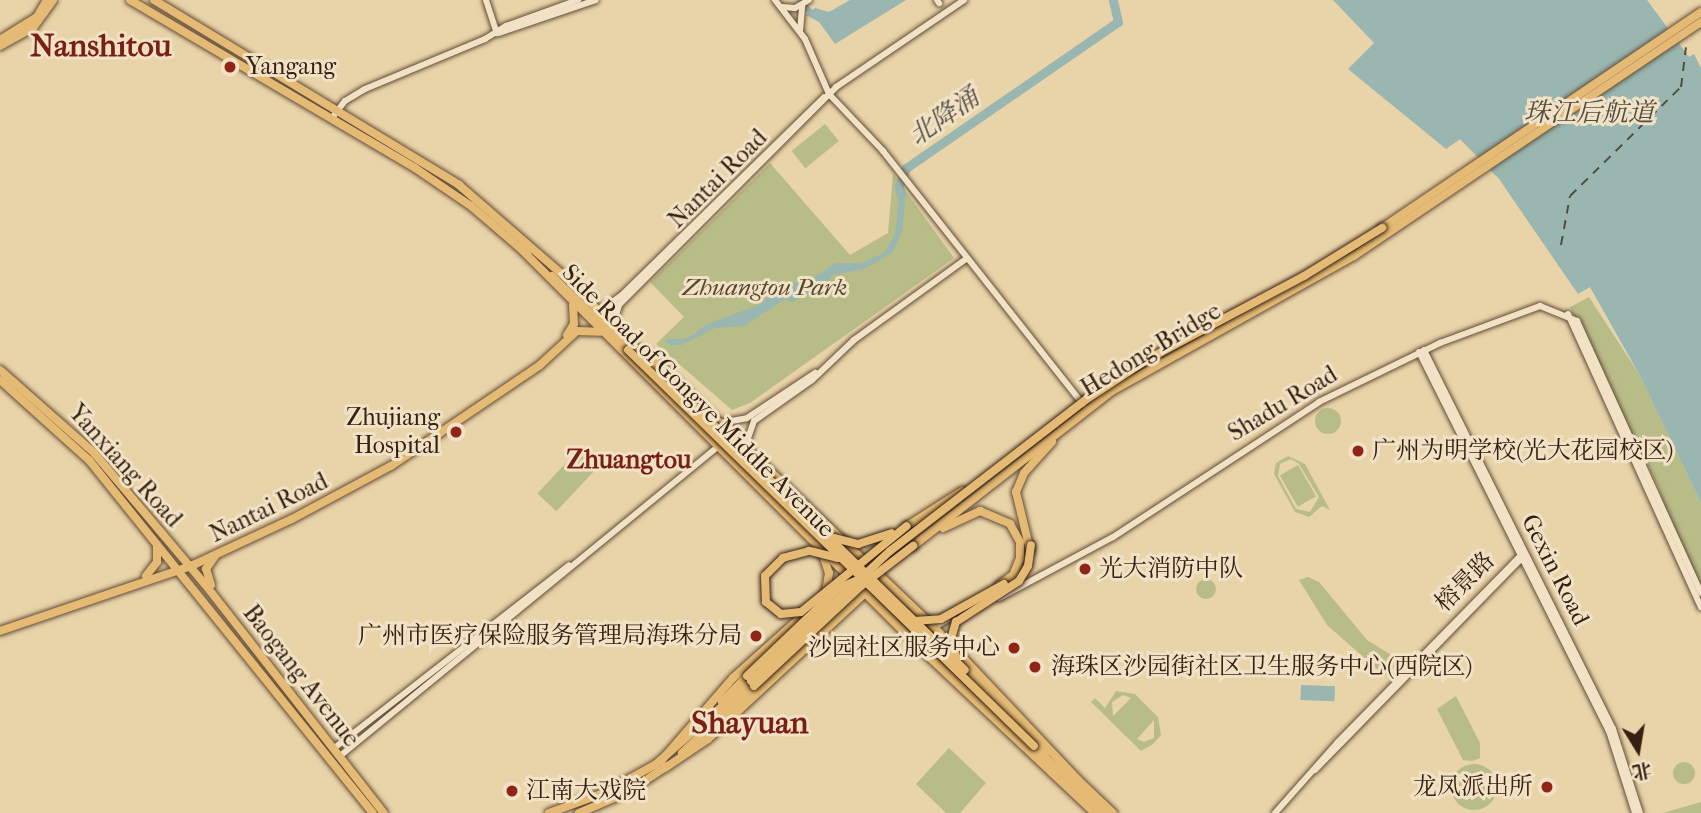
<!DOCTYPE html>
<meta charset="utf-8">
<style>
body{margin:0}
#map{position:relative;width:1701px;height:813px;overflow:hidden;background:#e9d3a8;font-family:"IM FELL French Canon","Noto Serif SC",serif}
div>[style]{position:absolute}
[style*='--x']{left:calc(var(--x)*1px);top:calc(var(--y)*1px);width:calc(var(--w)*1px);rotate:calc(var(--a)*1deg)}
.green>*{inset:0;background:#b8bc87;transform-origin:0 0}
.round{border-radius:50%}
.water>*{inset:0;background:#99b6b0;transform-origin:0 0}
.canal>*{height:5px;margin:-2.5px;padding:0 2.5px;transform-origin:2.5px;border-radius:2.5px;background:#99b6b0}
.river>*{height:9px;margin:-4.5px;padding:0 4.5px;transform-origin:4.5px;border-radius:4.5px;background:#99b6b0}
.ferry>*{height:2px;margin-top:-1px;transform-origin:0;background:repeating-linear-gradient(90deg,#534d41 0 9px,transparent 0 16px)}
.roads{filter:drop-shadow(0 0 2px #624d38) drop-shadow(0 0 2px #624d38)}
.minor>*{height:6px;margin:-3px;padding:0 3px;transform-origin:3px;border-radius:3px;background:#f1e2c6}
.major>*{height:8px;margin:-4px;padding:0 4px;transform-origin:4px;border-radius:4px;background:#e4ba74}
.bridges{filter:drop-shadow(0 0 2px #352012) drop-shadow(0 0 2px #352012)}
.major-bridge>*{height:8px;margin:-4px;padding:0 4px;transform-origin:4px;border-radius:4px;background:#e4ba74}
.dots>*{width:19px;height:19px;translate:-50% -50%;box-sizing:border-box;border:4px solid #f1e2c6;border-radius:50%}
span{translate:-50% -50%;white-space:nowrap;text-align:center;line-height:1.15;-webkit-text-stroke:6px #f1e2c6;paint-order:stroke}
.poi-label{font-size:24px;color:#352012}
.left{translate:0 -50%;text-align:left}
.right{translate:-100% -50%;text-align:right}
.street-label{font-size:24px;color:#352012}
.park-label{font-size:24px;color:#56472f;font-style:italic}
.water-label{font-size:26px;color:#534d41;font-style:italic}
.neighbourhood-label{font-size:26px;color:#7a1f14;font-weight:700}
.district-label{font-size:32px;color:#7a1f14;font-weight:700}
.north{position:absolute;left:1603px;top:715px;width:70px;height:70px;-webkit-text-stroke:5px #f1e2c6;paint-order:stroke;rotate:169deg;font-size:19px;font-weight:700;line-height:28px;text-align:center;color:#352012}
.north::after{content:'';display:block;margin:auto;width:24px;height:32px;background:#352012;clip-path:polygon(50% 0,100% 100%,50% 72%,0 100%)}
</style>
<div id="map">
<div class="green">
<i style="left:825px;top:124px;width:22px;height:43px;rotate:51deg"></i>
<i style="clip-path:polygon(770px 163px,850px 255px,888px 233px,893px 174px,954px 258px,750px 403px,732px 410px,656px 344px,684px 317px,650px 282px)"></i>
<i style="clip-path:polygon(1589px 297px,1639px 374px,1701px 503px,1701px 587px,1670px 524px,1659px 488px,1570px 307px)"></i>
<i class="round" style="left:1315px;top:408px;width:26px;height:26px"></i>
<i style="left:579px;top:449px;width:26px;height:61px;rotate:43deg"></i>
<i style="clip-path:polygon(evenodd,1288px 456px,1305px 464px,1330px 510px,1322px 506px,1309px 517px,1295px 512px,1274px 474px,1276px 463px,1288px 456px,1291px 459px,1299px 464px,1319px 497px,1310px 512px,1296px 509px,1278px 476px,1280px 464px,1291px 459px)"></i>
<i style="left:1298px;top:465px;width:36px;height:21px;rotate:60deg"></i>
<i style="clip-path:polygon(1308px 577px,1319px 582px,1367px 640px,1401px 661px,1385px 676px,1327px 625px,1299px 580px)"></i>
<i class="round" style="left:1196px;top:579px;width:20px;height:20px"></i>
<i style="clip-path:polygon(evenodd,1116px 691px,1135px 694px,1158px 717px,1161px 735px,1153px 744px,1141px 751px,1091px 702px,1095px 698px,1105px 708px,1116px 691px,1123px 695px,1131px 698px,1113px 716px,1112px 702px,1123px 695px,1116px 691px,1154px 720px,1154px 738px,1144px 742px,1137px 739px,1154px 720px)"></i>
<i style="clip-path:polygon(1456px 696px,1480px 743px,1480px 758px,1473px 761px,1463px 760px,1437px 709px)"></i>
<i style="clip-path:polygon(949px 748px,986px 783px,960px 813px,946px 813px,916px 784px)"></i>
<i class="round" style="left:1673px;top:762px;width:22px;height:22px"></i>
<i class="round" style="left:1451px;top:764px;width:46px;height:46px"></i>
<i style="clip-path:polygon(1701px 802px,1701px 813px,1663px 813px)"></i>
</div>
<div class="water">
<i style="clip-path:polygon(850px 0,906px 0,835px 44px,819px 22px,806px 15px,815px 8px,829px 12px)"></i>
<i style="clip-path:polygon(1333px 0,1647px 0,1689px 57px,1694px 54px,1701px 68px,1701px 503px,1639px 374px,1590px 287px,1578px 294px,1499px 179px,1460px 139px,1446px 149px,1348px 69px,1374px 43px)"></i>
<i style="clip-path:polygon(900px 187px,905px 202px,902px 232px,892px 253px,864px 269px,833px 275px,821px 289px,792px 302px,785px 299px,744px 326px,715px 328px,682px 345px,669px 345px,665px 340px,688px 338px,708px 324px,761px 304px,780px 283px,805px 283px,836px 263px,861px 263px,884px 253px,895px 235px)"></i>
<i style="left:1301px;top:685px;width:34px;height:15px;rotate:2deg"></i>
</div>
<div class="canal">
<i style="--x:799;--y:0;--w:21;--a:45"></i>
</div>
<div class="river">
<i style="--x:901;--y:195;--w:9;--a:-103"></i>
<i style="--x:899;--y:186;--w:19;--a:-69"></i>
<i style="--x:906;--y:168;--w:257;--a:-34.6"></i>
<i style="--x:1118;--y:22;--w:23;--a:-103"></i>
</div>
<div class="ferry">
<i style="--x:1561;--y:245;--w:50;--a:-79.6"></i>
<i style="--x:1570;--y:196;--w:156;--a:-44.5"></i>
<i style="--x:1681;--y:87;--w:40;--a:-82.9"></i>
</div>
<div class="roads">
<div class="minor">
<i style="--x:486;--y:0;--w:35;--a:72"></i>
<i style="--x:775;--y:0;--w:49;--a:52.4"></i>
<i style="--x:805;--y:39;--w:60;--a:66.4"></i>
<i style="--x:937;--y:0;--w:4;--a:56"></i>
<i style="--x:782;--y:7;--w:13;--a:4"></i>
<i style="--x:795;--y:8;--w:16;--a:-30"></i>
<i style="--x:800;--y:31;--w:25;--a:-85"></i>
<i style="--x:499;--y:33;--w:102;--a:-18.8"></i>
<i style="--x:829;--y:94;--w:79;--a:46.5"></i>
<i style="--x:883;--y:151;--w:323;--a:51.7"></i>
<i style="--x:332;--y:118;--w:21;--a:-53"></i>
<i style="--x:345;--y:101;--w:23;--a:-31"></i>
<i style="--x:365;--y:89;--w:130;--a:-22.6"></i>
<i style="--x:485;--y:39;--w:25;--a:-32"></i>
<i style="--x:506;--y:26;--w:77;--a:-19.9"></i>
<i style="--x:600;--y:311;--w:26;--a:-36"></i>
<i style="--x:621;--y:296;--w:284;--a:-44.4"></i>
<i style="--x:1568;--y:314;--w:322;--a:65.6"></i>
<i style="--x:613;--y:325;--w:21;--a:-73"></i>
<i style="--x:619;--y:305;--w:308;--a:-45.1"></i>
<i style="--x:836;--y:87;--w:155;--a:-34.2"></i>
<i style="--x:1424;--y:350;--w:424;--a:63.5"></i>
<i style="--x:1613;--y:729;--w:88;--a:72.2"></i>
<i style="--x:1419;--y:352;--w:424;--a:63.4"></i>
<i style="--x:1609;--y:731;--w:86;--a:72.4"></i>
<i style="--x:720;--y:423;--w:27;--a:-10"></i>
<i style="--x:747;--y:418;--w:82;--a:-33.5"></i>
<i style="--x:745;--y:447;--w:28;--a:-71"></i>
<i style="--x:754;--y:421;--w:71;--a:-35.3"></i>
<i style="--x:812;--y:380;--w:58;--a:-43.6"></i>
<i style="--x:854;--y:340;--w:138;--a:-35.9"></i>
<i style="--x:999;--y:598;--w:129;--a:-28.2"></i>
<i style="--x:1113;--y:537;--w:246;--a:-33.2"></i>
<i style="--x:1319;--y:402;--w:135;--a:-26"></i>
<i style="--x:1440;--y:343;--w:107;--a:-20.3"></i>
<i style="--x:1540;--y:306;--w:40;--a:22"></i>
<i style="--x:1577;--y:321;--w:299;--a:65.5"></i>
<i style="--x:934;--y:627;--w:58;--a:-28.8"></i>
<i style="--x:333;--y:749;--w:299;--a:-37.9"></i>
<i style="--x:340;--y:756;--w:487;--a:-39.3"></i>
<i style="--x:1315;--y:770;--w:296;--a:-45.7"></i>
<i style="--x:1275;--y:813;--w:95;--a:-48.4"></i>
<i style="--x:1338;--y:742;--w:264;--a:-45.6"></i>
</div>
<div class="major">
<i style="--x:130;--y:0;--w:331;--a:30.5"></i>
<i style="--x:415;--y:168;--w:68;--a:34.2"></i>
<i style="--x:471;--y:206;--w:74;--a:40.6"></i>
<i style="--x:154;--y:0;--w:357;--a:31.2"></i>
<i style="--x:459;--y:185;--w:138;--a:40.9"></i>
<i style="--x:563;--y:275;--w:175;--a:45"></i>
<i style="--x:0;--y:40;--w:44;--a:-31.9"></i>
<i style="--x:37;--y:17;--w:20;--a:-60"></i>
<i style="--x:0;--y:46;--w:38;--a:-29"></i>
<i style="--x:33;--y:28;--w:34;--a:-54"></i>
<i style="--x:1382;--y:228;--w:385;--a:-34.1"></i>
<i style="--x:523;--y:251;--w:569;--a:45"></i>
<i style="--x:925;--y:653;--w:233;--a:43.3"></i>
<i style="--x:552;--y:276;--w:106;--a:44.2"></i>
<i style="--x:567;--y:335;--w:13;--a:-58"></i>
<i style="--x:574;--y:324;--w:19;--a:-93"></i>
<i style="--x:644;--y:351;--w:400;--a:43.6"></i>
<i style="--x:934;--y:627;--w:213;--a:46.7"></i>
<i style="--x:0;--y:370;--w:125;--a:41.4"></i>
<i style="--x:94;--y:453;--w:170;--a:49.8"></i>
<i style="--x:204;--y:583;--w:292;--a:52"></i>
<i style="--x:0;--y:380;--w:120;--a:42"></i>
<i style="--x:89;--y:460;--w:453;--a:51.2"></i>
<i style="--x:907;--y:526;--w:65;--a:-32.5"></i>
<i style="--x:943;--y:528;--w:41;--a:-24.7"></i>
<i style="--x:980;--y:511;--w:33;--a:23"></i>
<i style="--x:1010;--y:524;--w:21;--a:61"></i>
<i style="--x:1020;--y:542;--w:16;--a:90"></i>
<i style="--x:1020;--y:558;--w:18;--a:112"></i>
<i style="--x:1013;--y:575;--w:17;--a:144"></i>
<i style="--x:913;--y:546;--w:252;--a:-37.9"></i>
<i style="--x:1112;--y:391;--w:277;--a:-29.2"></i>
<i style="--x:1354;--y:256;--w:419;--a:-34"></i>
<i style="--x:1030;--y:550;--w:60;--a:-103.6"></i>
<i style="--x:1016;--y:492;--w:21;--a:-67"></i>
<i style="--x:1024;--y:473;--w:42;--a:-47.9"></i>
<i style="--x:823;--y:555;--w:19;--a:72"></i>
<i style="--x:829;--y:573;--w:20;--a:99"></i>
<i style="--x:146;--y:576;--w:18;--a:-52"></i>
<i style="--x:157;--y:562;--w:17;--a:-90"></i>
<i style="--x:211;--y:585;--w:17;--a:-107"></i>
<i style="--x:206;--y:569;--w:16;--a:-55"></i>
<i style="--x:0;--y:631;--w:202;--a:-18.8"></i>
<i style="--x:191;--y:566;--w:111;--a:-25"></i>
<i style="--x:292;--y:519;--w:112;--a:-28.2"></i>
<i style="--x:391;--y:466;--w:180;--a:-34.1"></i>
<i style="--x:540;--y:365;--w:50;--a:-42.6"></i>
<i style="--x:577;--y:331;--w:23;--a:2"></i>
<i style="--x:965;--y:670;--w:116;--a:44.3"></i>
<i style="--x:722;--y:702;--w:36;--a:-46"></i>
<i style="--x:1034;--y:746;--w:96;--a:44.2"></i>
<i style="--x:682;--y:753;--w:98;--a:-42.9"></i>
<i style="--x:661;--y:761;--w:110;--a:-49.1"></i>
<i style="--x:733;--y:678;--w:103;--a:-41.9"></i>
<i style="--x:665;--y:768;--w:52;--a:-34"></i>
<i style="--x:708;--y:739;--w:217;--a:-42.9"></i>
<i style="--x:1077;--y:779;--w:50;--a:43.4"></i>
<i style="--x:549;--y:813;--w:61;--a:-20.2"></i>
<i style="--x:606;--y:792;--w:57;--a:-29.2"></i>
<i style="--x:656;--y:764;--w:126;--a:-41.1"></i>
<i style="--x:579;--y:813;--w:53;--a:-23.2"></i>
<i style="--x:628;--y:792;--w:47;--a:-33.7"></i>
</div>
</div>
<div class="bridges">
<div class="major-bridge">
<i style="--x:628;--y:350;--w:567;--a:44.29"></i>
<i style="--x:687;--y:399;--w:388;--a:44.3"></i>
<i style="--x:834;--y:538;--w:25;--a:14"></i>
<i style="--x:858;--y:544;--w:35;--a:-18"></i>
<i style="--x:838;--y:558;--w:30;--a:-166"></i>
<i style="--x:809;--y:551;--w:27;--a:165"></i>
<i style="--x:783;--y:558;--w:25;--a:135"></i>
<i style="--x:765;--y:576;--w:26;--a:88"></i>
<i style="--x:766;--y:602;--w:19;--a:39"></i>
<i style="--x:781;--y:614;--w:20;--a:-6"></i>
<i style="--x:801;--y:612;--w:136;--a:-39.1"></i>
<i style="--x:914;--y:621;--w:27;--a:-4"></i>
<i style="--x:941;--y:619;--w:72;--a:-29.1"></i>
<i style="--x:957;--y:659;--w:21;--a:-107"></i>
<i style="--x:951;--y:639;--w:18;--a:-74"></i>
<i style="--x:956;--y:622;--w:75;--a:-33.1"></i>
<i style="--x:1019;--y:581;--w:17;--a:-59"></i>
<i style="--x:1028;--y:566;--w:21;--a:-82"></i>
<i style="--x:747;--y:676;--w:127;--a:-43.7"></i>
<i style="--x:839;--y:588;--w:21;--a:-23"></i>
<i style="--x:751;--y:681;--w:190;--a:-43.1"></i>
<i style="--x:890;--y:551;--w:249;--a:-37.7"></i>
<i style="--x:1087;--y:399;--w:73;--a:-33.3"></i>
<i style="--x:1148;--y:359;--w:177;--a:-28"></i>
<i style="--x:1304;--y:276;--w:92;--a:-31.6"></i>
<i style="--x:754;--y:686;--w:146;--a:-43.1"></i>
<i style="--x:861;--y:586;--w:66;--a:-37.6"></i>
</div>
</div>
<div class="dots">
<i style="left:230px;top:67px;background:#8f2418"></i>
<i style="left:456px;top:432px;background:#8f2418"></i>
<i style="left:1358px;top:451px;background:#8f2418"></i>
<i style="left:1085px;top:569px;background:#8f2418"></i>
<i style="left:756px;top:636px;background:#8f2418"></i>
<i style="left:1014px;top:648px;background:#8f2418"></i>
<i style="left:1035px;top:667px;background:#8f2418"></i>
<i style="left:1547px;top:787px;background:#8f2418"></i>
<i style="left:512px;top:791px;background:#8f2418"></i>
</div>
<div class="poi-label">
<span class="left" style="left:246px;top:67px">Yangang</span>
<span class="right" style="left:440px;top:432px">Zhujiang<br>Hospital</span>
<span class="left" style="left:1372px;top:451px">广州为明学校(光大花园校区)</span>
<span class="left" style="left:1099px;top:569px">光大消防中队</span>
<span class="right" style="left:742px;top:636px">广州市医疗保险服务管理局海珠分局</span>
<span class="right" style="left:1000px;top:648px">沙园社区服务中心</span>
<span class="left" style="left:1051px;top:667px">海珠区沙园街社区卫生服务中心(西院区)</span>
<span class="right" style="left:1533px;top:787px">龙凤派出所</span>
<span class="left" style="left:526px;top:791px">江南大戏院</span>
</div>
<div class="street-label">
<span style="left:718px;top:179px;rotate:-45deg">Nantai Road</span>
<span style="left:1151px;top:350px;rotate:-31deg">Hedong Bridge</span>
<span style="left:698px;top:401px;rotate:45deg">Side Road of Gongye Middle Avenue</span>
<span style="left:1283px;top:404px;rotate:-31deg">Shadu Road</span>
<span style="left:125px;top:466px;rotate:48deg">Yanxiang Road</span>
<span style="left:269px;top:508px;rotate:-26deg">Nantai Road</span>
<span style="left:1555px;top:570px;rotate:63deg">Gexin Road</span>
<span style="left:1465px;top:582px;rotate:-45deg">榕景路</span>
<span style="left:301px;top:676px;rotate:52deg">Baogang Avenue</span>
</div>
<div class="park-label">
<span style="left:765px;top:288px">Zhuangtou Park</span>
</div>
<div class="water-label">
<span style="left:1589px;top:113px">珠江后航道</span>
<span style="left:944px;top:117px;rotate:-35deg">北降涌</span>
</div>
<div class="neighbourhood-label">
<span style="left:629px;top:460px">Zhuangtou</span>
</div>
<div class="district-label">
<span style="left:101px;top:46px">Nanshitou</span>
<span style="left:750px;top:723px">Shayuan</span>
</div>
<div class="north">北</div>
</div>
